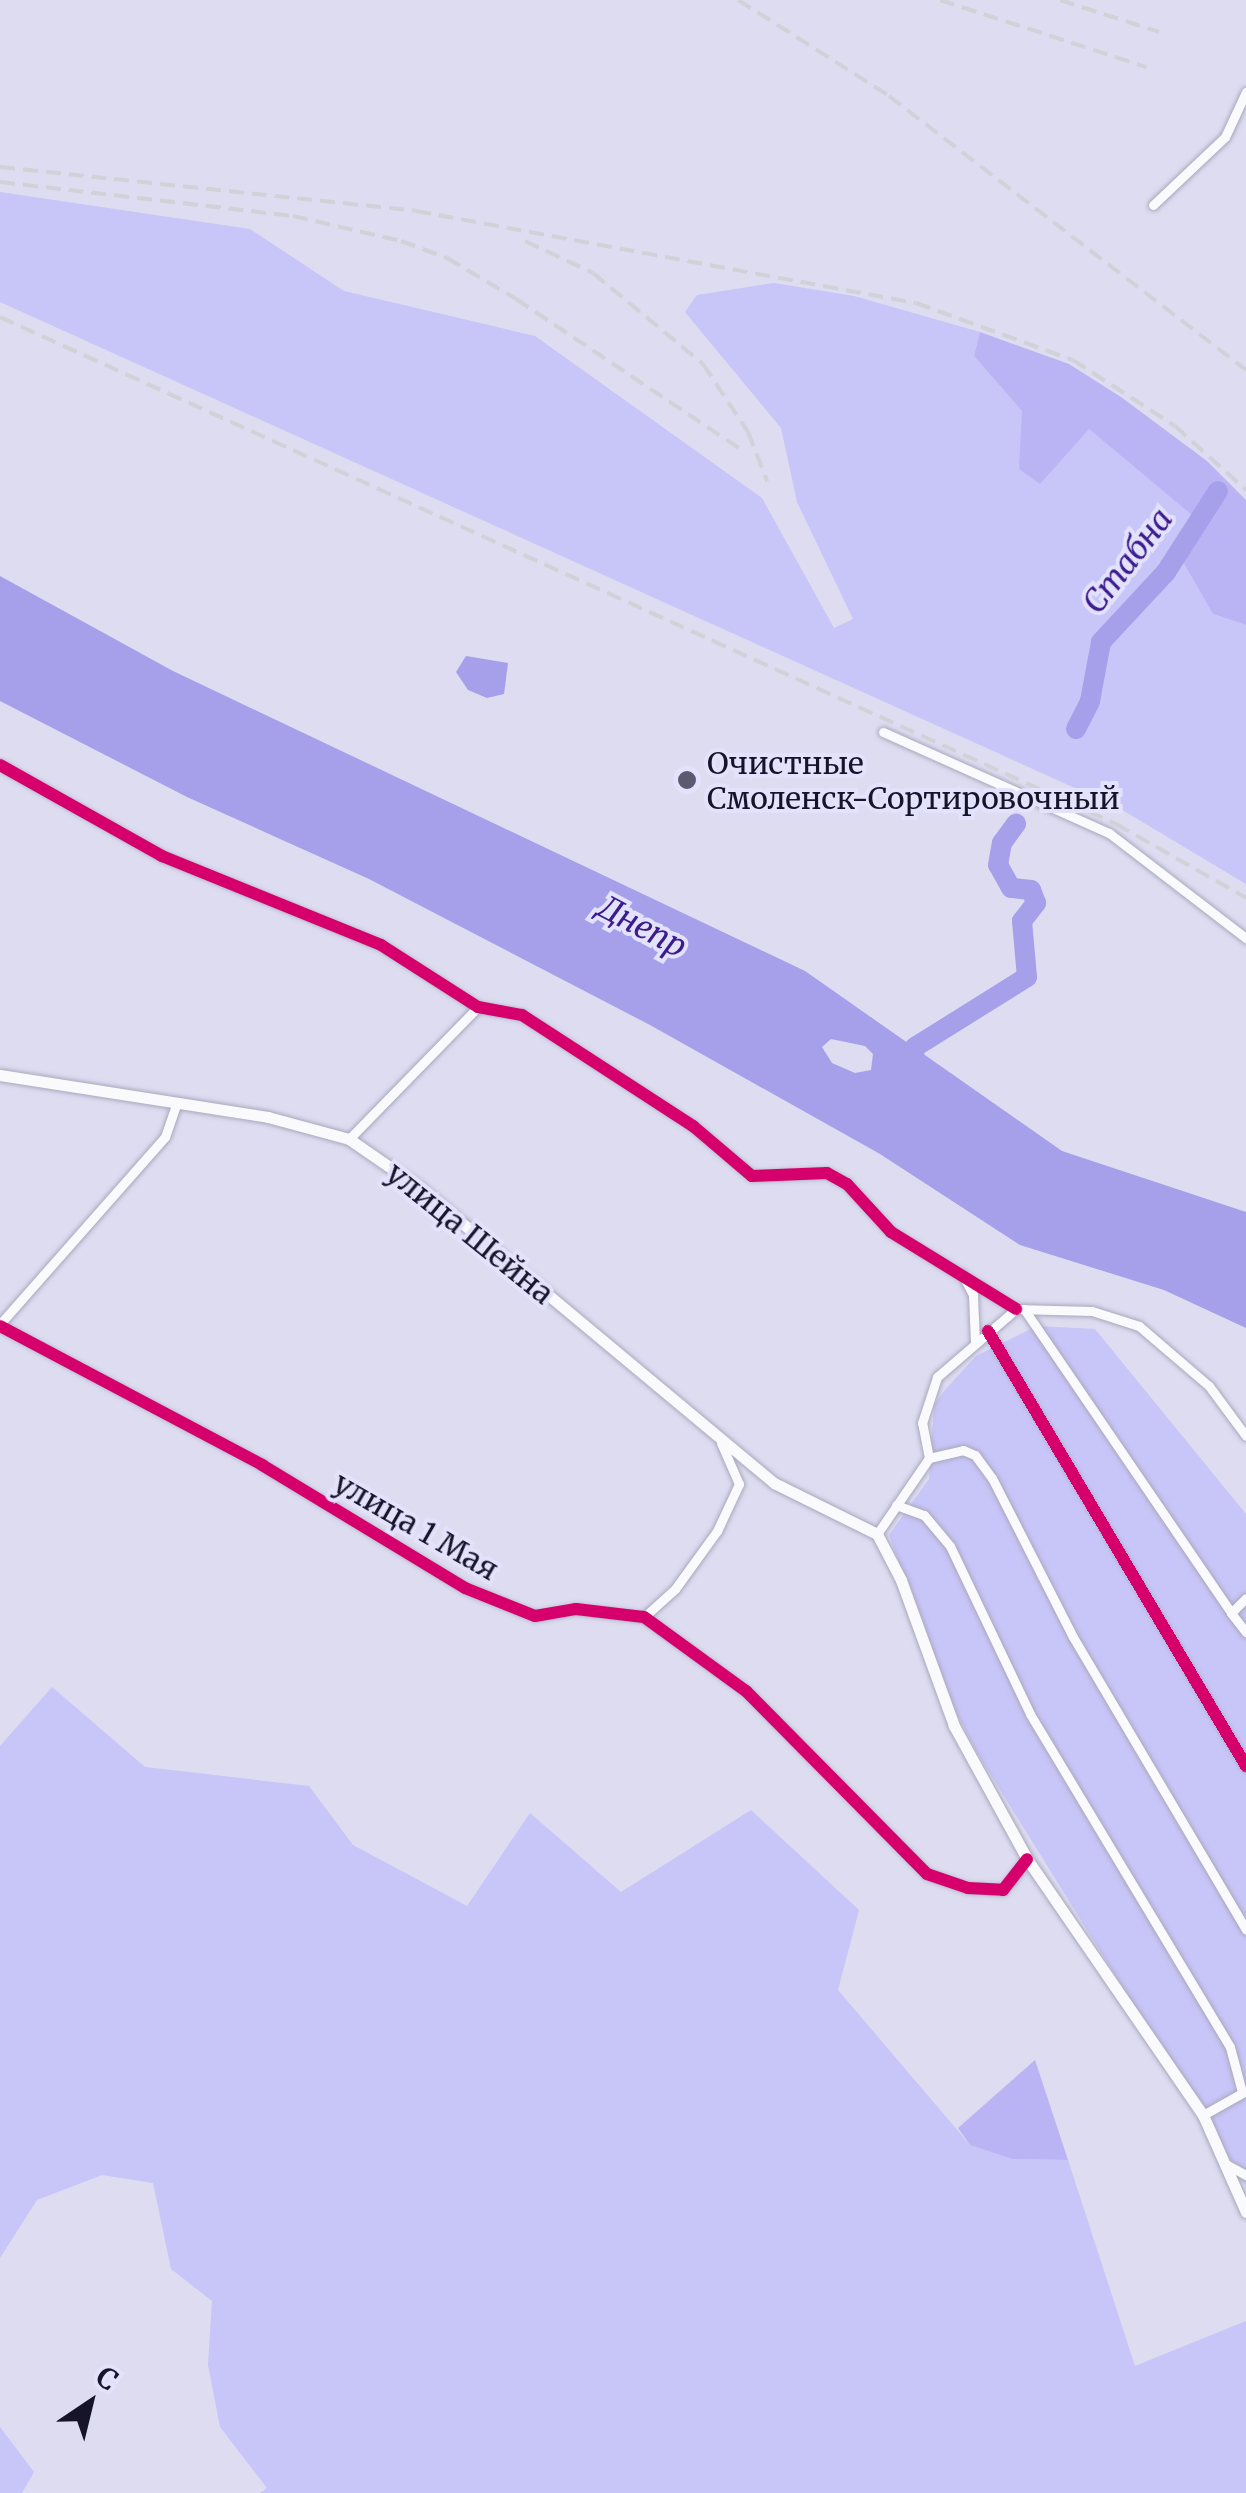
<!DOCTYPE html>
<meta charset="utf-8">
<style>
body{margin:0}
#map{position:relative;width:1246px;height:2493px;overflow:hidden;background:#dddcf1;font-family:Merriweather,serif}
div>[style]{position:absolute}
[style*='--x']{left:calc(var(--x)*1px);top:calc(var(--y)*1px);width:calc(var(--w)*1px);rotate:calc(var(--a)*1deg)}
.green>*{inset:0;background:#c8c5f8}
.forest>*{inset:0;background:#bab4f4}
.water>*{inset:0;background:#a69fe9}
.river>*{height:20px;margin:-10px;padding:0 10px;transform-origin:10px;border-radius:10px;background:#a69fe9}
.roads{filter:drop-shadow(0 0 2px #a9a8bc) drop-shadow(0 0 2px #a9a8bc)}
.minor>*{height:9px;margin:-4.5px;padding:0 4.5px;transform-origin:4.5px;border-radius:4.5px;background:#fafafd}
.tertiary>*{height:11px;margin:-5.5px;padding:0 5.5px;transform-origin:5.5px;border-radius:5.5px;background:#fafafd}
.rail>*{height:4px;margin-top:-2px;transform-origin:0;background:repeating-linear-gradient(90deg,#d1d1d8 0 15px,transparent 0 23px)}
.cycleway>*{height:12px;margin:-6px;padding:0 6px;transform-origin:6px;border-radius:6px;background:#d6006c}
.dots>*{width:28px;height:28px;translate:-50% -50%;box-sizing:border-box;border:5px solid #e3e2fc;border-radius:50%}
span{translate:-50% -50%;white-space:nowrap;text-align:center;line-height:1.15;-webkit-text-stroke:8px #e3e2fc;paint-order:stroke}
.poi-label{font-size:30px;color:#17142a}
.left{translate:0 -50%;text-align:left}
.street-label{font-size:30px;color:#17142a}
.water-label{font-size:32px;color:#3b1b8d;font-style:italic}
.north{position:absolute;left:40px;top:2353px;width:100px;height:100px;-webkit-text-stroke:8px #e3e2fc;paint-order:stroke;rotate:35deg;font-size:28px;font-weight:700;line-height:40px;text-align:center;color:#17142a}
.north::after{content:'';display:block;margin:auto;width:35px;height:45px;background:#17142a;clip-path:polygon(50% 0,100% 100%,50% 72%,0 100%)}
</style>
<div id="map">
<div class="green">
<i style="clip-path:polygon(0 192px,250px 229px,344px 291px,535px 336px,762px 498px,834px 628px,853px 619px,797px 502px,781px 428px,685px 312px,697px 295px,774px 283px,854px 296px,980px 332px,974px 356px,1022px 411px,1040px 483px,1088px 428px,1199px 520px,1213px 614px,1246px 625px,1246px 884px,1119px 808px,0 302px)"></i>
<i style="clip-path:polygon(1037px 1326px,1095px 1329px,1246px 1514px,1246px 2186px,976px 1751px,949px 1699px,889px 1535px,929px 1479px,934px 1405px,944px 1391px,976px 1356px)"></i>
<i style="clip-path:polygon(52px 1687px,145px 1767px,309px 1786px,353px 1845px,467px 1906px,530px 1813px,621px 1892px,751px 1810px,859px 1910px,838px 1990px,970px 2145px,1012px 2159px,1068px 2160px,1135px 2366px,1246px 2321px,1246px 2493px,260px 2493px,267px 2488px,220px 2427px,208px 2365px,212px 2301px,171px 2269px,153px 2183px,102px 2175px,37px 2200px,0 2258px,0 1746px)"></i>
<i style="clip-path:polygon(0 2427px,34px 2472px,22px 2493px,0 2493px)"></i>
</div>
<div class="forest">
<i style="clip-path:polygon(980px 332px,1069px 364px,1121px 397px,1207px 461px,1246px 500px,1246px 625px,1213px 614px,1177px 551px,1198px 520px,1089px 429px,1040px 484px,1019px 469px,1022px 411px,974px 356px)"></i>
<i style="clip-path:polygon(1035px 2060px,1068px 2160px,1012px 2159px,970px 2145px,958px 2128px)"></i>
</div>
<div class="water">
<i style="clip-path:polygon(evenodd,0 576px,173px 671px,805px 971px,1062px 1151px,1246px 1212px,1246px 1328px,1164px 1290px,1020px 1245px,880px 1154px,650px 1025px,369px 879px,187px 797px,0 701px,0 576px,831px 1039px,865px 1046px,873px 1054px,871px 1070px,855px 1073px,832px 1063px,822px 1047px,831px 1039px)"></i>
<i style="clip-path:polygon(466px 656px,508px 663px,504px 694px,487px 698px,468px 690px,456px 672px)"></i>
</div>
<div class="river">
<i style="--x:1076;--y:729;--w:31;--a:-63"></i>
<i style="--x:1090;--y:701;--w:60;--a:-79.4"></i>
<i style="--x:1101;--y:642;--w:96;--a:-47.1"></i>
<i style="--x:1166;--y:572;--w:96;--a:-57.3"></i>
<i style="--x:912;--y:1075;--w:28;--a:-84"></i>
<i style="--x:915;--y:1047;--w:132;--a:-32"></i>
<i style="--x:1027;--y:977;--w:56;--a:-95.1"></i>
<i style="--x:1022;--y:921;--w:23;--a:-52"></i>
<i style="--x:1036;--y:903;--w:14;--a:-111"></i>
<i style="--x:1031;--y:890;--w:20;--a:-174"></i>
<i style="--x:1011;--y:888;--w:26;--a:-119"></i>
<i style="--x:998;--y:865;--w:22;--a:-80"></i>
<i style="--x:1002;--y:843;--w:24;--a:-54"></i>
</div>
<div class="roads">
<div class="minor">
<i style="--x:1153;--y:205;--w:99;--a:-43.4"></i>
<i style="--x:1225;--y:137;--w:50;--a:-65"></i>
<i style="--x:883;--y:732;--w:248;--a:24.1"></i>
<i style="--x:1109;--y:833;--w:173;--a:37.5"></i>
<i style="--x:0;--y:765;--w:186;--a:29.3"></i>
<i style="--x:162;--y:856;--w:236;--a:22.1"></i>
<i style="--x:381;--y:945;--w:115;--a:32.6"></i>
<i style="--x:478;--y:1007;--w:45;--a:10.3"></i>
<i style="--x:522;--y:1015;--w:204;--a:33"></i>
<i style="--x:693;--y:1126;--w:77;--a:40.3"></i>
<i style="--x:752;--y:1176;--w:75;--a:-2.3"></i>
<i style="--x:827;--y:1173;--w:23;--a:29"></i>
<i style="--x:847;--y:1184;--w:65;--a:47.5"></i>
<i style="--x:891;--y:1232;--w:147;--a:31.6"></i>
<i style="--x:349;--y:1139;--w:185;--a:-45.7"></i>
<i style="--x:962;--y:1274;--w:24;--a:62"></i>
<i style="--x:973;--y:1295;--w:47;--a:87.6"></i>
<i style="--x:1024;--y:1309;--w:368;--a:55.7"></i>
<i style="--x:1231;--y:1613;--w:21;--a:-45"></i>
<i style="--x:0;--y:1324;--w:249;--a:-48.6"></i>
<i style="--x:165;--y:1137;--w:37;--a:-71"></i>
<i style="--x:0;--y:1326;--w:297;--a:27.9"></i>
<i style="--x:262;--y:1465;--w:237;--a:31.2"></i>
<i style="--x:465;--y:1588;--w:75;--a:21.8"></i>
<i style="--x:535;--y:1616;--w:42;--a:-9.7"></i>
<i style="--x:576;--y:1609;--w:68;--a:6.7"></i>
<i style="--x:644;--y:1617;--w:126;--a:36"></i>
<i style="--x:746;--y:1691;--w:257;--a:45.3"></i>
<i style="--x:927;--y:1874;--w:43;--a:18.9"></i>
<i style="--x:968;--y:1888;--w:35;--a:3"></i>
<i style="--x:1003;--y:1890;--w:39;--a:-52"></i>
<i style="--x:988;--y:1331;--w:506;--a:59.33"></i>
<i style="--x:929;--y:1458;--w:35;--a:-13"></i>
<i style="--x:963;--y:1450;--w:13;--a:23"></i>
<i style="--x:975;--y:1455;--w:29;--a:54"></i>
<i style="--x:992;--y:1478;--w:178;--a:63"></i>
<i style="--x:1073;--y:1637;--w:340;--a:59.4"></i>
<i style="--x:896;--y:1505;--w:30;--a:20"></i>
<i style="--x:924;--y:1515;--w:40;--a:50"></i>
<i style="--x:950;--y:1546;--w:186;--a:64.5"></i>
<i style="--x:1030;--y:1714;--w:388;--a:59"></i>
<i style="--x:1230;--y:2047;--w:47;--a:75.1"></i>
<i style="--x:877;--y:1534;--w:92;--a:-55.6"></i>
<i style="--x:929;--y:1458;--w:36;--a:-101"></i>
<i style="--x:922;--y:1423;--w:48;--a:-71.9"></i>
<i style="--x:937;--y:1377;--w:104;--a:-40.7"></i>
<i style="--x:1016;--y:1309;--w:76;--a:1.5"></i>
<i style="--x:1092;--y:1311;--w:49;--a:17.7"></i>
<i style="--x:1139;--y:1326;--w:92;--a:40.6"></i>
<i style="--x:1209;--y:1386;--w:62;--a:53.5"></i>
<i style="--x:1231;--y:1613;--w:24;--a:52"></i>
<i style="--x:644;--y:1617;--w:42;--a:-42.1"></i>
<i style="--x:675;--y:1589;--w:72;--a:-54.1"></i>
<i style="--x:717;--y:1531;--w:52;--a:-64.9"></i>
<i style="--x:739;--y:1484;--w:45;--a:-113.7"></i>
<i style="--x:1203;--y:2115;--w:47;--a:-29.3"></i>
<i style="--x:1224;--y:2163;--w:25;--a:29"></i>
</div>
<div class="tertiary">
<i style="--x:0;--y:1075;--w:271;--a:8.9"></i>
<i style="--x:268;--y:1117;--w:84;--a:15.2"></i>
<i style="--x:349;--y:1139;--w:86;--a:34.6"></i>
<i style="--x:420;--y:1188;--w:461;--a:39.8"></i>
<i style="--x:774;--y:1483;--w:115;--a:26.3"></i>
<i style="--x:877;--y:1534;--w:52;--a:62.4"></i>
<i style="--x:901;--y:1580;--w:155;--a:70"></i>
<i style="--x:954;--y:1726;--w:152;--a:61.2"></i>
<i style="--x:1027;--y:1859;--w:311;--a:55.5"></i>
<i style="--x:1203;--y:2115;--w:106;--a:66.1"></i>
</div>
</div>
<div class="rail">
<i style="--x:738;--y:0;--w:179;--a:32.4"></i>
<i style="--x:889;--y:96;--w:450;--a:37.5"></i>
<i style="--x:940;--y:0;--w:217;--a:18"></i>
<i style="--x:1060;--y:0;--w:104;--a:17.9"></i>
<i style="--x:0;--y:167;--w:418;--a:6"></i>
<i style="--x:416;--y:211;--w:508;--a:10.43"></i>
<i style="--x:916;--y:303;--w:167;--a:20"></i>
<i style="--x:1073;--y:360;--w:121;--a:32.9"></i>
<i style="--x:1175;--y:426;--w:96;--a:42"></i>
<i style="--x:0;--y:182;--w:295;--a:6.6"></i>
<i style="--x:293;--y:216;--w:111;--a:13"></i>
<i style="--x:401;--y:241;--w:49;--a:20.3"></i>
<i style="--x:447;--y:258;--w:80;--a:30.7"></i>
<i style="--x:516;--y:299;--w:270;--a:33.8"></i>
<i style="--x:525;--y:241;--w:75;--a:25.2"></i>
<i style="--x:593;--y:273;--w:143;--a:39.6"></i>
<i style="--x:703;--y:364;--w:82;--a:56.5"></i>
<i style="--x:748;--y:432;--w:53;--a:68.8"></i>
<i style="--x:0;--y:317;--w:1226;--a:24.43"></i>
<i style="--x:1116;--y:824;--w:150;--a:29.6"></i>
</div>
<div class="cycleway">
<i style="--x:0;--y:765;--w:186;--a:29.3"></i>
<i style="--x:162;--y:856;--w:236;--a:22.1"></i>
<i style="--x:381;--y:945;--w:115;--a:32.6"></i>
<i style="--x:478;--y:1007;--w:45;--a:10.3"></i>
<i style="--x:522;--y:1015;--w:204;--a:33"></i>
<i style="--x:693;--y:1126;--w:77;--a:40.3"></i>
<i style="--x:752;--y:1176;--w:75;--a:-2.3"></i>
<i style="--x:827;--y:1173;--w:23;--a:29"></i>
<i style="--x:847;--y:1184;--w:65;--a:47.5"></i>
<i style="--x:891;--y:1232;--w:147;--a:31.6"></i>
<i style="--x:0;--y:1326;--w:297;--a:27.9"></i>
<i style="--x:262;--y:1465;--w:237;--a:31.2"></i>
<i style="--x:465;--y:1588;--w:75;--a:21.8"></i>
<i style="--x:535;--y:1616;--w:42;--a:-9.7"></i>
<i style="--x:576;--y:1609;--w:68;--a:6.7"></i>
<i style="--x:644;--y:1617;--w:126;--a:36"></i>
<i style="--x:746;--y:1691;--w:257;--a:45.3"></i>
<i style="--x:927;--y:1874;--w:43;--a:18.9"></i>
<i style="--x:968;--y:1888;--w:35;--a:3"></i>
<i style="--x:1003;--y:1890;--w:39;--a:-52"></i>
<i style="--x:988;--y:1331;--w:506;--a:59.33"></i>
</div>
<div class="dots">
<i style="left:687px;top:780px;background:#5c5a70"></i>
</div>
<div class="poi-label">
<span class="left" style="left:707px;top:780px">Очистные<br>Смоленск-Сортировочный</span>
</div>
<div class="street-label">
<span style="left:470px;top:1233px;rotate:39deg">улица Шейна</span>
<span style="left:416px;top:1526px;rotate:30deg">улица 1 Мая</span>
</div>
<div class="water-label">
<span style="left:1128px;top:561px;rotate:-52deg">Стабна</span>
<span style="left:642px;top:927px;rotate:28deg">Днепр</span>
</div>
<div class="north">С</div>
</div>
